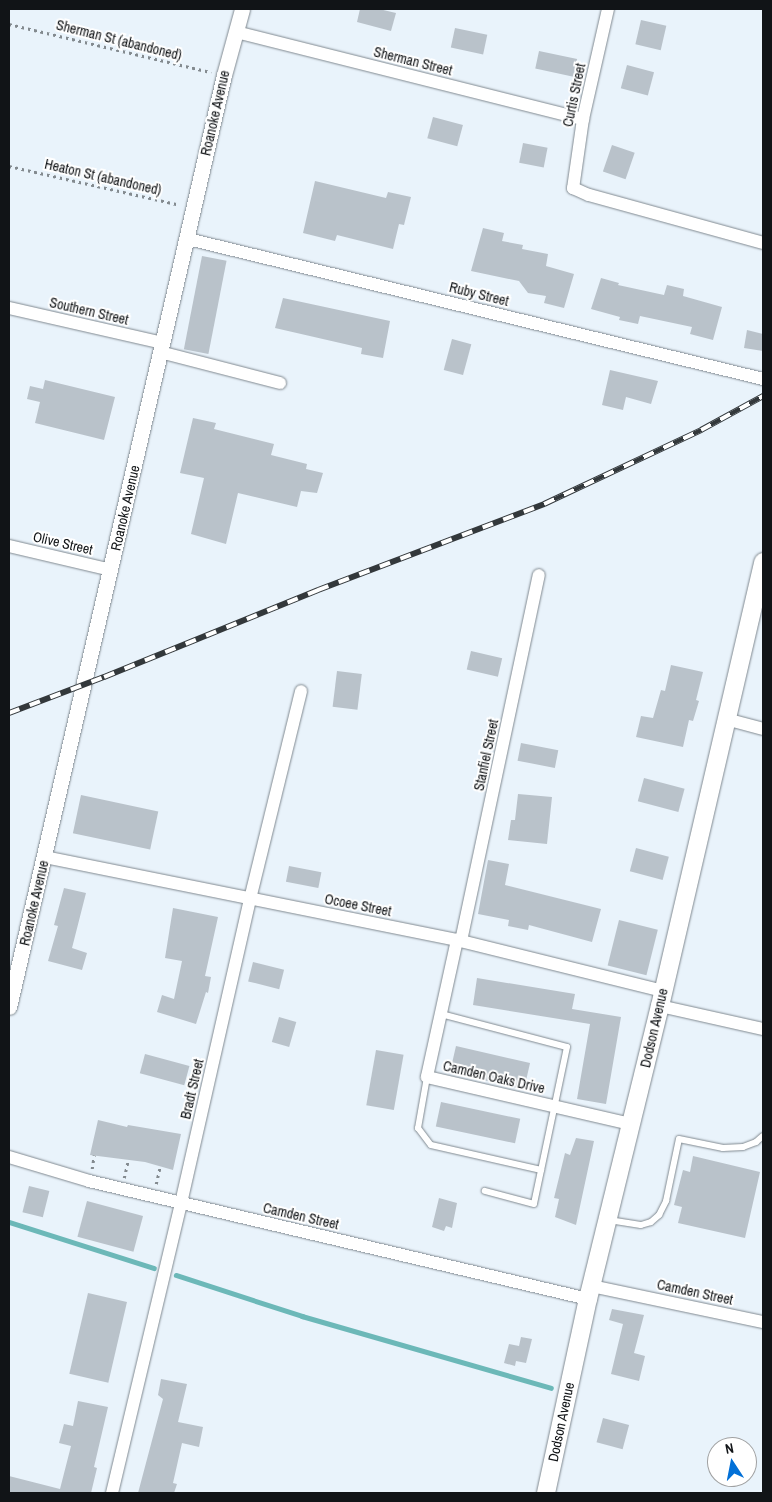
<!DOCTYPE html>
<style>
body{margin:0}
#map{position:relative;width:772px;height:1502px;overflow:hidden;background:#e9f3fb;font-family:"Archivo Narrow",sans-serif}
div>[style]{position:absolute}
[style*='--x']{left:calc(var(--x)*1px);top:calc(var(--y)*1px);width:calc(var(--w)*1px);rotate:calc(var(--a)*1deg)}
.stream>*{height:4.5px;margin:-2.25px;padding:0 2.25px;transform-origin:2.25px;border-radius:2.25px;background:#6cb8b8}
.building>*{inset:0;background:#b9c2ca;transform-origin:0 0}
.path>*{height:2.5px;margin-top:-1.25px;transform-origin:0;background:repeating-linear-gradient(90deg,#838a8f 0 2.5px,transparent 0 6.5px)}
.roads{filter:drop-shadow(0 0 1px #808990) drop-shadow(0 0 1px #808990)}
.service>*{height:6px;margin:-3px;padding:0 3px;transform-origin:3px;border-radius:3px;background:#fff}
.minor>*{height:12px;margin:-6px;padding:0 6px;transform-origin:6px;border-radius:6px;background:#fff}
.tertiary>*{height:15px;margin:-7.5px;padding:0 7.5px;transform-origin:7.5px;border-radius:7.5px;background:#fff}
.secondary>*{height:18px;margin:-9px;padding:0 9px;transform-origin:9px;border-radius:9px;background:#fff}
.rail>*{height:5.5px;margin-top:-2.75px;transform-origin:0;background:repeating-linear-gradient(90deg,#fff 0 11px,#33383b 0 22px);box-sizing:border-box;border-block:1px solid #33383b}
span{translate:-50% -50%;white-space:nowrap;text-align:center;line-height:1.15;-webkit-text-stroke:4px #fff;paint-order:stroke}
.street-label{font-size:14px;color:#111417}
.frame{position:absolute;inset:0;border:10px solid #111417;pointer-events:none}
.north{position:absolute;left:707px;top:1437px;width:50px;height:50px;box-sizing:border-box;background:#fff;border:1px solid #a0a1a2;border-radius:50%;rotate:349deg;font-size:14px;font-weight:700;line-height:20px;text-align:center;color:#111417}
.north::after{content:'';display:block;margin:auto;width:18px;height:22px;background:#0270d7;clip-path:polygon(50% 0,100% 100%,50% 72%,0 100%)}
</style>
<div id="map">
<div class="stream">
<i style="--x:9;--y:1222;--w:152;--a:17.6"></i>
<i style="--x:176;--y:1275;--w:133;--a:18"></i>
<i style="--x:302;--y:1316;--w:259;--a:16.1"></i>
</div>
<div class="building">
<i style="clip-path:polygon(360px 9px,379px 9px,396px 13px,391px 31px,357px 22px)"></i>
<i style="left:641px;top:20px;width:26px;height:25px;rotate:13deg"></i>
<i style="left:455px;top:28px;width:33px;height:20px;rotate:12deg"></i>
<i style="left:539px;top:51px;width:39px;height:18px;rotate:12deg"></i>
<i style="left:627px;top:65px;width:28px;height:24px;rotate:15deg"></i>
<i style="left:433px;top:117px;width:31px;height:22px;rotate:15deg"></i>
<i style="left:523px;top:143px;width:25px;height:20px;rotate:11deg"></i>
<i style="left:612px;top:145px;width:24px;height:28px;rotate:19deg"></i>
<i style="clip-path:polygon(315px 181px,386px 198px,388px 192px,411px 197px,404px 225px,399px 224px,393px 249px,337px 235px,335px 241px,303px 233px)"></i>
<i style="clip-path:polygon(483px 228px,504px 233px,502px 241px,523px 245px,522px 249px,548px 254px,546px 266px,574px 274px,564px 308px,544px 303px,546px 296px,528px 293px,519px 281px,471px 271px)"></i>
<i style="left:202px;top:256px;width:25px;height:95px;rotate:11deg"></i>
<i style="clip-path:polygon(601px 278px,619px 283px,618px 285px,664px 295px,667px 285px,684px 289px,683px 296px,722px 307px,713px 340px,690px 334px,692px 327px,640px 316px,638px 324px,619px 320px,620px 317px,591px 309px)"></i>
<i style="clip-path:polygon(283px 298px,390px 321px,383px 358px,361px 354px,362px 348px,275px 328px)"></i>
<i style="clip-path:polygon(747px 330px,763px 334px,763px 351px,744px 348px)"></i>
<i style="left:452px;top:339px;width:20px;height:32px;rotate:15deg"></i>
<i style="clip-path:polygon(610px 370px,658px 381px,651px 404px,626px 397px,623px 410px,602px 405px)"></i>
<i style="clip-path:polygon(45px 380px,115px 397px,104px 440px,35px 423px,40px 402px,27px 399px,30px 386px,43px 389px)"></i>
<i style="clip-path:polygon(193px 418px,216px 423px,214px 429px,274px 444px,271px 455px,307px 464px,306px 469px,323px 473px,317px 493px,301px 491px,297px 507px,238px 493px,226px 544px,191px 534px,204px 478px,180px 473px)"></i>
<i style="left:471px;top:651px;width:32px;height:19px;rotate:13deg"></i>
<i style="clip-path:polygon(671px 665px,703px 672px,696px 700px,699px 701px,693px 721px,689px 720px,683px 747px,636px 737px,641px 716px,653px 718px,661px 690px,665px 691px)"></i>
<i style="left:337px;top:671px;width:25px;height:36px;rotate:7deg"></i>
<i style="left:521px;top:743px;width:38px;height:18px;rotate:11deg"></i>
<i style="left:644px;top:778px;width:42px;height:24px;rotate:15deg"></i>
<i style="clip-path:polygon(518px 794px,552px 797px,547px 844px,508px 840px,511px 820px,515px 820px)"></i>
<i style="left:81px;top:795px;width:79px;height:39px;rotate:12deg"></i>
<i style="left:636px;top:848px;width:34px;height:24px;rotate:15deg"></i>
<i style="clip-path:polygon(488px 860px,509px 864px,505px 885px,601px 909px,592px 942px,529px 925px,528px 930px,508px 926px,509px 920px,478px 914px)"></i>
<i style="left:289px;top:866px;width:33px;height:16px;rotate:11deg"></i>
<i style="clip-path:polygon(64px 888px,86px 893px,72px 948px,87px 953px,82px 970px,48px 961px,58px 926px,54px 925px)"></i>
<i style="clip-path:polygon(173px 908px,218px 917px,205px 976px,211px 977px,208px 993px,206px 992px,196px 1024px,157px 1012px,162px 995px,174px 999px,182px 961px,165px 958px)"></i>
<i style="left:619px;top:920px;width:40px;height:47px;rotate:14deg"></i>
<i style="left:253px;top:962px;width:32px;height:20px;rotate:14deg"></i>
<i style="clip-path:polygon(477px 978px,575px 994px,572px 1009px,621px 1017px,606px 1104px,577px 1099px,590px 1024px,473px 1005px)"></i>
<i style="left:279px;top:1017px;width:18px;height:26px;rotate:16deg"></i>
<i style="left:456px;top:1046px;width:76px;height:27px;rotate:13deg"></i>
<i style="left:376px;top:1050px;width:28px;height:56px;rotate:10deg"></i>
<i style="left:145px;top:1054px;width:46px;height:20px;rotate:15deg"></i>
<i style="left:441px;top:1102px;width:81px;height:25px;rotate:12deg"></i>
<i style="clip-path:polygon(98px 1120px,127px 1127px,128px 1125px,181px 1134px,173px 1170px,145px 1162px,90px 1155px)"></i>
<i style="clip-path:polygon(576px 1138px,594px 1141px,576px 1225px,555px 1217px,559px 1199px,554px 1198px,565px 1153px,570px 1155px)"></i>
<i style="clip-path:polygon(693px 1156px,760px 1172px,745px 1238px,678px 1223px,682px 1207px,674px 1205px,683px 1170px,690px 1172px)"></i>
<i style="left:29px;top:1186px;width:21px;height:27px;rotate:14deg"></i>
<i style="clip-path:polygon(439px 1198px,457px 1203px,452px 1228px,446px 1226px,444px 1231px,432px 1227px)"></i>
<i style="left:87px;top:1201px;width:58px;height:37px;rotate:15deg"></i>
<i style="left:88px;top:1293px;width:40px;height:83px;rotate:13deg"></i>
<i style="clip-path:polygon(612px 1309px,644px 1315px,634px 1353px,645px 1356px,639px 1381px,611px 1374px,623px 1324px,609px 1320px)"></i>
<i style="clip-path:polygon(521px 1337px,532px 1339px,526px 1363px,516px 1361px,515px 1366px,504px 1363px,509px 1344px,519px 1346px)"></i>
<i style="clip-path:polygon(161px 1379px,187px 1384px,178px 1422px,203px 1427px,199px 1447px,182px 1443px,173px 1483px,177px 1484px,174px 1493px,138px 1493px,163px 1399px,158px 1395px)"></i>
<i style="clip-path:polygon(78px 1401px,108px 1407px,94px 1467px,97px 1468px,91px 1493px,9px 1493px,9px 1476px,60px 1489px,71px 1446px,59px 1443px,64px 1424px,73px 1426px)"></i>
<i style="left:603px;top:1418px;width:27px;height:25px;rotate:15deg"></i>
</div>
<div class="path">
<i style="--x:9;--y:24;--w:208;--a:13.4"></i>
<i style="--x:9;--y:166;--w:175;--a:12.8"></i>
<i style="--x:92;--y:1169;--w:14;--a:-82"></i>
<i style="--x:124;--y:1178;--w:18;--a:-77"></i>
<i style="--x:156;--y:1184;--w:18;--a:-77"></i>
</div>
<div class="roads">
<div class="service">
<i style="--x:441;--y:1014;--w:130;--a:14.7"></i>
<i style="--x:567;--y:1047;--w:160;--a:101.9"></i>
<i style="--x:534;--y:1204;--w:51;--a:-165.1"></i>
<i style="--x:427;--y:1077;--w:52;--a:100"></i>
<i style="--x:418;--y:1128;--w:21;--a:53"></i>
<i style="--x:431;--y:1145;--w:113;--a:12.8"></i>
<i style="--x:609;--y:1220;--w:32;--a:9"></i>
<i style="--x:641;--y:1225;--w:10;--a:-17"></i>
<i style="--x:651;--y:1222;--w:11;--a:-41"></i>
<i style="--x:659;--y:1215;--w:16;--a:-63"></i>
<i style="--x:666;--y:1201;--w:63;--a:-78.2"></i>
<i style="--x:679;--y:1139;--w:45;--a:11.6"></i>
<i style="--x:723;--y:1148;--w:20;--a:-3"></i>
<i style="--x:743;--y:1147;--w:14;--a:-21"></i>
<i style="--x:756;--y:1142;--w:9;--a:-41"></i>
</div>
<div class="minor">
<i style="--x:608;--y:9;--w:113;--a:102.8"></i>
<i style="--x:583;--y:119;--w:70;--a:98.2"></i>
<i style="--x:573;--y:188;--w:17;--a:24"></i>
<i style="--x:589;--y:195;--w:180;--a:15.4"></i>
<i style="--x:236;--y:32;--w:358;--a:14.1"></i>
<i style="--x:188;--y:239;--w:592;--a:13.68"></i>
<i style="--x:9;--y:308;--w:158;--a:12.8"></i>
<i style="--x:160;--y:352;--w:124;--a:14.5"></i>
<i style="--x:9;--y:546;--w:105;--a:13.2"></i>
<i style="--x:726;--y:719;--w:38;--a:15"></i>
<i style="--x:45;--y:857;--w:420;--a:11.4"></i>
<i style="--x:457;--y:940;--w:212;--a:13.9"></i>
<i style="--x:457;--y:940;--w:140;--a:102.4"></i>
<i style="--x:427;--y:1077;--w:209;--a:13"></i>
<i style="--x:461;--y:941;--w:374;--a:-78"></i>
<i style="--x:660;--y:1006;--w:106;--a:12.6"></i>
<i style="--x:9;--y:1157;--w:84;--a:16.7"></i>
<i style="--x:89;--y:1181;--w:513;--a:13.3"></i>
<i style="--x:592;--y:1286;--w:175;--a:11.9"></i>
<i style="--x:112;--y:1493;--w:298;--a:-76.6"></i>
<i style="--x:181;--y:1203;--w:312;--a:-77.2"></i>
<i style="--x:250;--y:899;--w:214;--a:-76.2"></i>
</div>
<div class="tertiary">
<i style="--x:9;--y:1007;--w:956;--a:-77.01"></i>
<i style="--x:224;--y:75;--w:68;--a:-74.7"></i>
</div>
<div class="secondary">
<i style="--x:546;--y:1493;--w:198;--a:-77.8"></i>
<i style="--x:588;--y:1299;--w:302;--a:-76.2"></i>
<i style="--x:660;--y:1006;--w:456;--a:-76.9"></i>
</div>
</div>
<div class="rail">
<i style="--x:9;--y:713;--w:102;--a:-20.8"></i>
<i style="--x:104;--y:677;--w:231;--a:-22.1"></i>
<i style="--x:318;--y:590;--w:242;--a:-20.8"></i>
<i style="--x:544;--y:504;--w:174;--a:-25.2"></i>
<i style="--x:701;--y:430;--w:71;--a:-28.7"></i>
</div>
<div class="street-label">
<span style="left:119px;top:40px;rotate:14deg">Sherman St (abandoned)</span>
<span style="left:413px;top:61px;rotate:14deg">Sherman Street</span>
<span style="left:574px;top:95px;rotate:-78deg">Curtis Street</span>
<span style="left:215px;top:113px;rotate:-77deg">Roanoke Avenue</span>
<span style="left:103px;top:177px;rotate:13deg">Heaton St (abandoned)</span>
<span style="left:479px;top:294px;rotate:14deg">Ruby Street</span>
<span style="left:89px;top:311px;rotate:13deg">Southern Street</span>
<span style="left:125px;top:508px;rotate:-77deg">Roanoke Avenue</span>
<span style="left:63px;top:543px;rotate:13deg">Olive Street</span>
<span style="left:486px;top:755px;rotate:-78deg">Stanfiel Street</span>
<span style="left:34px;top:903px;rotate:-77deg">Roanoke Avenue</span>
<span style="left:358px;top:905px;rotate:11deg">Ocoee Street</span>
<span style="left:654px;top:1028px;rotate:-77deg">Dodson Avenue</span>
<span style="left:494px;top:1077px;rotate:13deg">Camden Oaks Drive</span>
<span style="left:192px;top:1089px;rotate:-77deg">Bradt Street</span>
<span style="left:301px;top:1216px;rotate:13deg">Camden Street</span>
<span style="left:695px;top:1292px;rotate:12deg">Camden Street</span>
<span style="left:561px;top:1422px;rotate:-78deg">Dodson Avenue</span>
</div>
<div class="frame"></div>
<div class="north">N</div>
</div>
